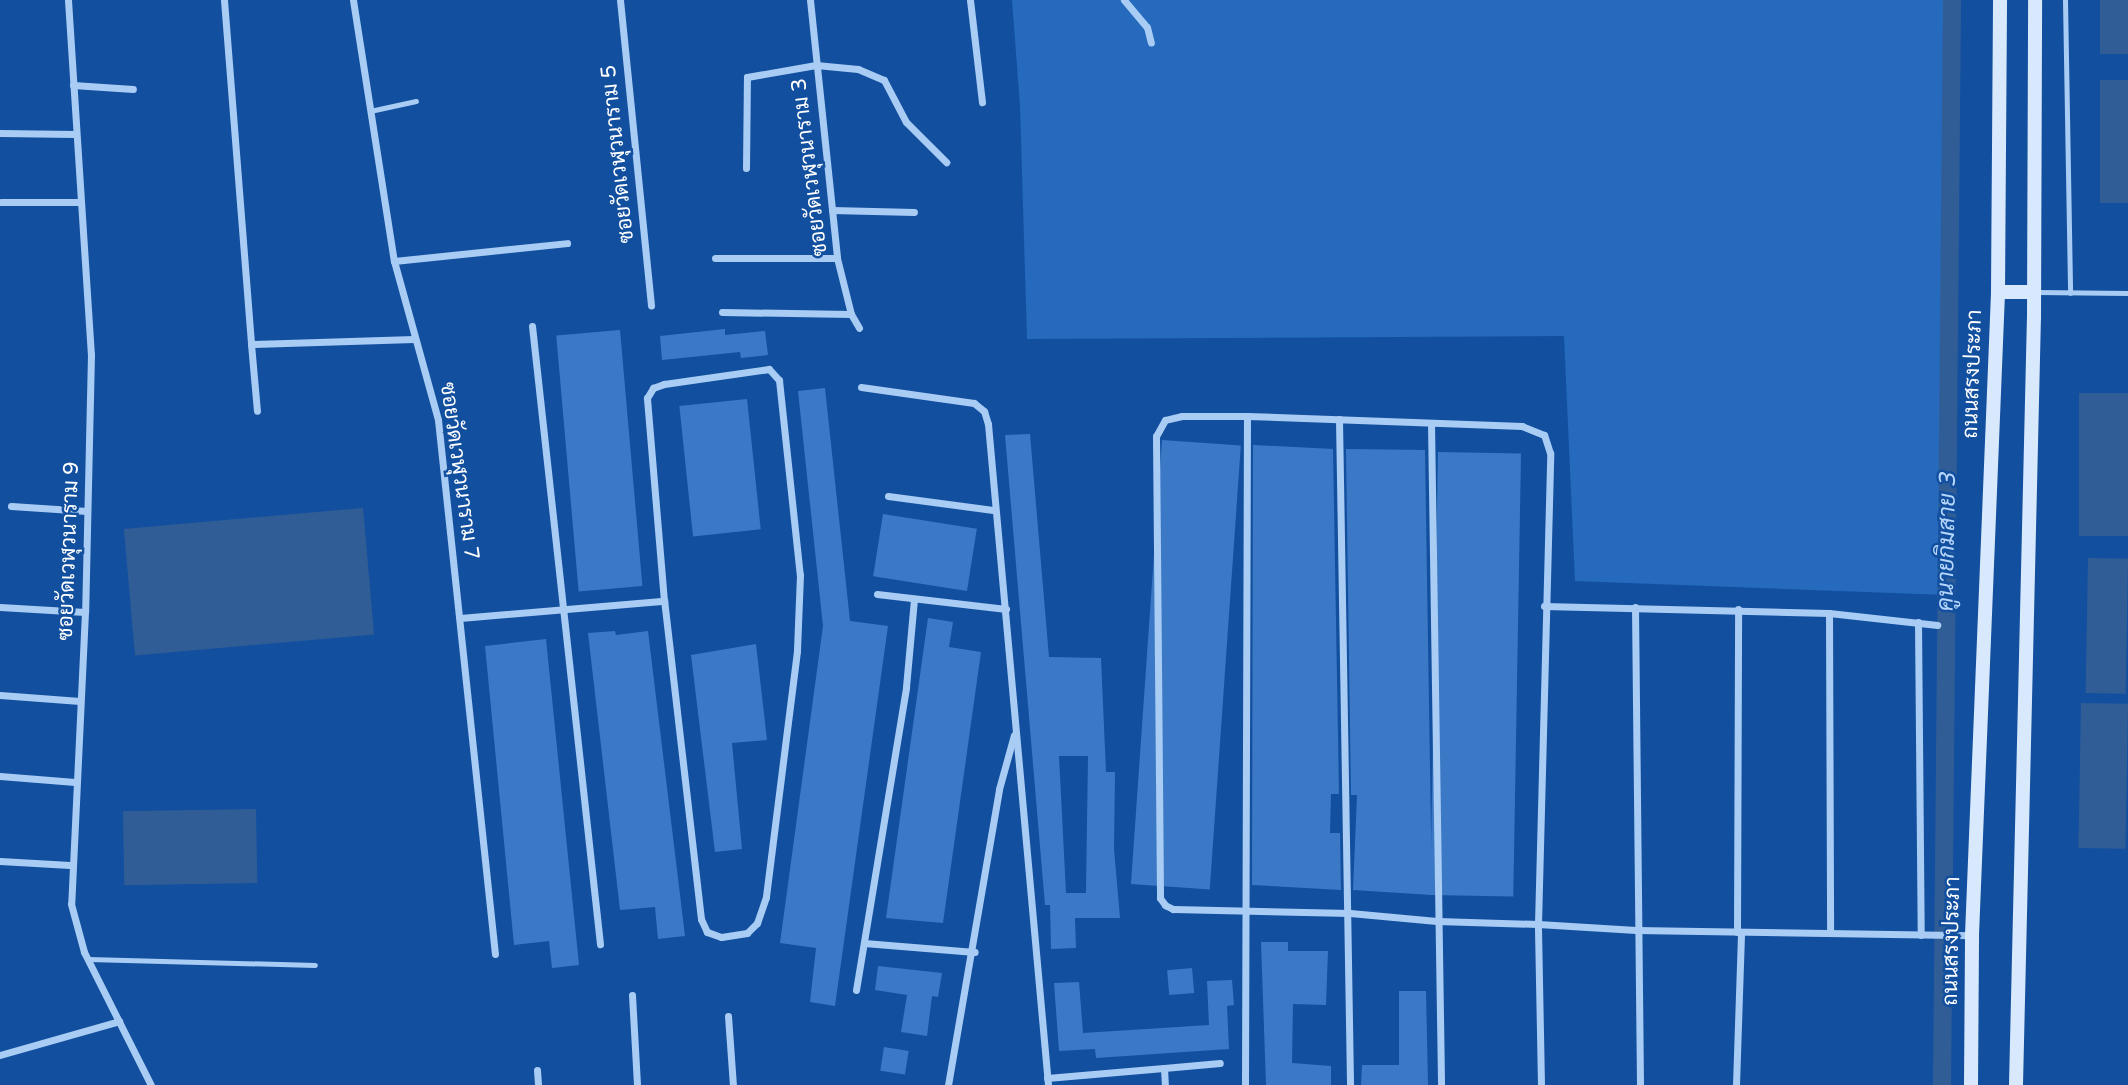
<!DOCTYPE html>
<meta charset="utf-8">
<style>
body{margin:0}
#map{position:relative;width:2128px;height:1085px;overflow:hidden;background:#12509f;font-family:"Varela Round",Sarabun,sans-serif}
div>[style]{position:absolute}
[style*='--x']{left:calc(var(--x)*1px);top:calc(var(--y)*1px);width:calc(var(--w)*1px);rotate:calc(var(--a)*1deg)}
.green>*{inset:0;background:#256abd}
.water>*{inset:0;background:#315d97;transform-origin:0 0}
.canal>*{height:18px;margin:-9px;padding:0 9px;transform-origin:9px;border-radius:9px;background:#315d97}
.building>*{inset:0;background:#3b79c6;transform-origin:0 0}
.lane>*{height:5px;margin:-2.5px;padding:0 2.5px;transform-origin:2.5px;border-radius:2.5px;background:#a9ccf4}
.street>*{height:7px;margin:-3.5px;padding:0 3.5px;transform-origin:3.5px;border-radius:3.5px;background:#a9ccf4}
.secondary>*{height:14px;margin:-7px;padding:0 7px;transform-origin:7px;border-radius:7px;background:#d9e9fd}
span{translate:-50% -50%;white-space:nowrap;text-align:center;line-height:1.15;-webkit-text-stroke:5px #12509f;paint-order:stroke}
.street-label{font-size:21px;color:#fff}
.water-label{font-size:23px;color:#b6d6fb;font-style:italic}
</style>
<div id="map">
<div class="green">
<i style="clip-path:polygon(1012px 0,1952px 0,1947px 595px,1575px 581px,1564px 336px,1027px 339px,1020px 106px)"></i>
</div>
<div class="water">
<i style="left:2100px;top:0;width:28px;height:54px"></i>
<i style="left:2100px;top:80px;width:28px;height:123px"></i>
<i style="left:2128px;top:393px;width:143px;height:49px;rotate:90deg"></i>
<i style="left:363px;top:508px;width:127px;height:240px;rotate:85deg"></i>
<i style="left:2088px;top:558px;width:40px;height:135px;rotate:1deg"></i>
<i style="left:2081px;top:703px;width:47px;height:145px;rotate:1deg"></i>
<i style="left:256px;top:809px;width:74px;height:133px;rotate:89deg"></i>
</div>
<div class="canal">
<i style="--x:1942;--y:1085;--w:1085;--a:-89.47"></i>
</div>
<div class="building">
<i style="clip-path:polygon(725px 329px,725px 335px,765px 331px,768px 355px,741px 358px,740px 352px,662px 360px,660px 336px)"></i>
<i style="left:620px;top:330px;width:257px;height:64px;rotate:85deg"></i>
<i style="clip-path:polygon(825px 388px,850px 621px,888px 626px,835px 1006px,810px 1002px,816px 948px,780px 943px,823px 626px,798px 391px)"></i>
<i style="left:747px;top:399px;width:131px;height:68px;rotate:84deg"></i>
<i style="clip-path:polygon(evenodd,1030px 434px,1049px 657px,1101px 658px,1106px 772px,1115px 772px,1114px 849px,1120px 918px,1075px 918px,1076px 948px,1051px 949px,1050px 905px,1045px 905px,1005px 435px,1030px 434px,1059px 756px,1088px 756px,1086px 893px,1066px 893px,1059px 756px)"></i>
<i style="left:1162px;top:440px;width:79px;height:445px;rotate:4deg"></i>
<i style="clip-path:polygon(1253px 445px,1333px 449px,1339px 794px,1331px 794px,1330px 833px,1340px 833px,1341px 890px,1252px 885px)"></i>
<i style="clip-path:polygon(1346px 449px,1425px 450px,1432px 895px,1353px 890px,1357px 795px,1351px 795px)"></i>
<i style="left:1438px;top:452px;width:83px;height:443px;rotate:1deg"></i>
<i style="left:883px;top:514px;width:95px;height:63px;rotate:9deg"></i>
<i style="clip-path:polygon(928px 618px,953px 622px,949px 647px,981px 652px,943px 923px,886px 918px)"></i>
<i style="clip-path:polygon(615px 631px,616px 635px,648px 631px,685px 936px,658px 939px,655px 907px,620px 910px,588px 633px)"></i>
<i style="clip-path:polygon(546px 639px,579px 965px,552px 968px,549px 941px,514px 945px,485px 646px)"></i>
<i style="clip-path:polygon(756px 644px,767px 740px,732px 743px,742px 849px,715px 852px,691px 655px)"></i>
<i style="clip-path:polygon(1261px 942px,1288px 942px,1288px 951px,1328px 951px,1326px 1005px,1293px 1004px,1292px 1063px,1331px 1066px,1331px 1085px,1266px 1085px)"></i>
<i style="clip-path:polygon(878px 966px,942px 973px,938px 997px,932px 996px,927px 1036px,901px 1032px,907px 995px,875px 990px)"></i>
<i style="left:1192px;top:968px;width:25px;height:25px;rotate:85deg"></i>
<i style="clip-path:polygon(1232px 980px,1234px 1005px,1227px 1006px,1229px 1049px,1096px 1058px,1095px 1049px,1059px 1051px,1054px 983px,1079px 982px,1083px 1033px,1209px 1025px,1207px 981px)"></i>
<i style="clip-path:polygon(1399px 991px,1426px 991px,1428px 1085px,1361px 1085px,1362px 1065px,1399px 1065px)"></i>
<i style="left:884px;top:1047px;width:25px;height:24px;rotate:9deg"></i>
</div>
<div class="lane">
<i style="--x:2065;--y:0;--w:293;--a:89"></i>
<i style="--x:370;--y:111;--w:47;--a:-12.3"></i>
<i style="--x:2037;--y:292;--w:91;--a:0.6"></i>
<i style="--x:88;--y:959;--w:227;--a:1.5"></i>
</div>
<div class="street">
<i style="--x:68;--y:0;--w:355;--a:86.3"></i>
<i style="--x:91;--y:354;--w:258;--a:91.3"></i>
<i style="--x:85;--y:612;--w:292;--a:92.7"></i>
<i style="--x:71;--y:904;--w:50;--a:74.8"></i>
<i style="--x:84;--y:952;--w:149;--a:63.3"></i>
<i style="--x:224;--y:0;--w:345;--a:85.5"></i>
<i style="--x:251;--y:344;--w:163;--a:-1.8"></i>
<i style="--x:353;--y:0;--w:264;--a:81.1"></i>
<i style="--x:394;--y:261;--w:165;--a:74.5"></i>
<i style="--x:438;--y:420;--w:537;--a:83.91"></i>
<i style="--x:620;--y:0;--w:307;--a:84.2"></i>
<i style="--x:810;--y:0;--w:259;--a:84"></i>
<i style="--x:837;--y:258;--w:58;--a:76"></i>
<i style="--x:851;--y:314;--w:16;--a:60"></i>
<i style="--x:970;--y:0;--w:103;--a:83.3"></i>
<i style="--x:1124;--y:0;--w:35;--a:50"></i>
<i style="--x:1147;--y:27;--w:16;--a:76"></i>
<i style="--x:73;--y:85;--w:60;--a:3.8"></i>
<i style="--x:0;--y:133;--w:75;--a:0.8"></i>
<i style="--x:746;--y:168;--w:91;--a:-89.4"></i>
<i style="--x:747;--y:77;--w:70;--a:-9.9"></i>
<i style="--x:816;--y:65;--w:42;--a:5.4"></i>
<i style="--x:858;--y:69;--w:28;--a:23"></i>
<i style="--x:884;--y:80;--w:47;--a:62.4"></i>
<i style="--x:906;--y:122;--w:57;--a:45"></i>
<i style="--x:1;--y:202;--w:79;--a:0"></i>
<i style="--x:832;--y:210;--w:82;--a:1.4"></i>
<i style="--x:715;--y:258;--w:122;--a:0"></i>
<i style="--x:394;--y:261;--w:174;--a:-5.9"></i>
<i style="--x:722;--y:312;--w:129;--a:0.9"></i>
<i style="--x:532;--y:326;--w:622;--a:83.72"></i>
<i style="--x:251;--y:344;--w:67;--a:84.9"></i>
<i style="--x:769;--y:369;--w:15;--a:48"></i>
<i style="--x:779;--y:380;--w:196;--a:83.9"></i>
<i style="--x:800;--y:575;--w:76;--a:92.3"></i>
<i style="--x:797;--y:651;--w:248;--a:97.2"></i>
<i style="--x:766;--y:897;--w:28;--a:109"></i>
<i style="--x:757;--y:923;--w:14;--a:135"></i>
<i style="--x:747;--y:933;--w:26;--a:171"></i>
<i style="--x:721;--y:937;--w:15;--a:-160"></i>
<i style="--x:707;--y:932;--w:14;--a:-115"></i>
<i style="--x:701;--y:919;--w:320;--a:-96.6"></i>
<i style="--x:664;--y:601;--w:204;--a:-94.8"></i>
<i style="--x:647;--y:398;--w:12;--a:-59"></i>
<i style="--x:653;--y:388;--w:12;--a:-20"></i>
<i style="--x:664;--y:384;--w:106;--a:-8.1"></i>
<i style="--x:861;--y:387;--w:114;--a:8.1"></i>
<i style="--x:974;--y:403;--w:13;--a:39"></i>
<i style="--x:984;--y:411;--w:14;--a:73"></i>
<i style="--x:988;--y:424;--w:664;--a:84.81"></i>
<i style="--x:1339;--y:419;--w:666;--a:89.05"></i>
<i style="--x:1431;--y:423;--w:662;--a:89.13"></i>
<i style="--x:888;--y:496;--w:106;--a:7.6"></i>
<i style="--x:11;--y:506;--w:76;--a:3.8"></i>
<i style="--x:877;--y:594;--w:130;--a:6.6"></i>
<i style="--x:1544;--y:606;--w:285;--a:1.4"></i>
<i style="--x:1829;--y:613;--w:109;--a:6.3"></i>
<i style="--x:0;--y:607;--w:85;--a:3.4"></i>
<i style="--x:1635;--y:607;--w:478;--a:89.4"></i>
<i style="--x:1829;--y:613;--w:319;--a:89.8"></i>
<i style="--x:460;--y:618;--w:205;--a:-4.8"></i>
<i style="--x:1918;--y:622;--w:313;--a:89.5"></i>
<i style="--x:0;--y:695;--w:80;--a:4.3"></i>
<i style="--x:0;--y:776;--w:75;--a:4.6"></i>
<i style="--x:0;--y:861;--w:70;--a:3.3"></i>
<i style="--x:1737;--y:932;--w:323;--a:-89.8"></i>
<i style="--x:864;--y:943;--w:111;--a:4.6"></i>
<i style="--x:856;--y:990;--w:307;--a:-80.6"></i>
<i style="--x:906;--y:687;--w:88;--a:-84.8"></i>
<i style="--x:632;--y:995;--w:90;--a:86.8"></i>
<i style="--x:728;--y:1016;--w:69;--a:85.9"></i>
<i style="--x:0;--y:1055;--w:124;--a:-15.9"></i>
<i style="--x:1164;--y:1068;--w:56;--a:-5.1"></i>
<i style="--x:537;--y:1070;--w:15;--a:86"></i>
<i style="--x:1047;--y:1078;--w:117;--a:-4.9"></i>
<i style="--x:1164;--y:1068;--w:17;--a:87"></i>
<i style="--x:948;--y:1085;--w:300;--a:-80.2"></i>
<i style="--x:999;--y:789;--w:56;--a:-74.5"></i>
<i style="--x:1245;--y:1085;--w:669;--a:-89.83"></i>
<i style="--x:1541;--y:1085;--w:161;--a:-91.1"></i>
<i style="--x:1538;--y:924;--w:471;--a:-88.5"></i>
<i style="--x:1550;--y:453;--w:19;--a:-108"></i>
<i style="--x:1544;--y:435;--w:24;--a:-158"></i>
<i style="--x:1522;--y:426;--w:275;--a:-177.9"></i>
<i style="--x:1247;--y:416;--w:65;--a:180"></i>
<i style="--x:1182;--y:416;--w:17;--a:167"></i>
<i style="--x:1165;--y:420;--w:18;--a:119"></i>
<i style="--x:1156;--y:436;--w:462;--a:89.5"></i>
<i style="--x:1160;--y:898;--w:9;--a:54"></i>
<i style="--x:1165;--y:905;--w:9;--a:27"></i>
<i style="--x:1173;--y:909;--w:177;--a:1.3"></i>
<i style="--x:1350;--y:913;--w:87;--a:5.3"></i>
<i style="--x:1437;--y:921;--w:101;--a:1.7"></i>
<i style="--x:1538;--y:924;--w:98;--a:3.5"></i>
<i style="--x:1636;--y:930;--w:336;--a:0.9"></i>
<i style="--x:1736;--y:1085;--w:153;--a:-88.1"></i>
</div>
<div class="secondary">
<i style="--x:1998;--y:292;--w:36;--a:0"></i>
<i style="--x:1971;--y:1085;--w:150;--a:-89.6"></i>
<i style="--x:1972;--y:935;--w:644;--a:-87.68"></i>
<i style="--x:1998;--y:292;--w:292;--a:-89.6"></i>
<i style="--x:2016;--y:1085;--w:767;--a:-88.66"></i>
<i style="--x:2034;--y:318;--w:318;--a:-89.8"></i>
</div>
<div class="street-label">
<span style="left:618px;top:154px;rotate:-96deg">ซอยวัดเวฬุวนาราม 5</span>
<span style="left:810px;top:167px;rotate:-97deg">ซอยวัดเวฬุวนาราม 3</span>
<span style="left:1973px;top:374px;rotate:-88deg">ถนนสรงประภา</span>
<span style="left:459px;top:471px;rotate:82deg">ซอยวัดเวฬุวนาราม 7</span>
<span style="left:69px;top:551px;rotate:-88deg">ซอยวัดเวฬุวนาราม 9</span>
<span style="left:1952px;top:941px;rotate:-89deg">ถนนสรงประภา</span>
</div>
<div class="water-label">
<span style="left:1947px;top:542px;rotate:-89deg">คูนายกิมสาย 3</span>
</div>
</div>
